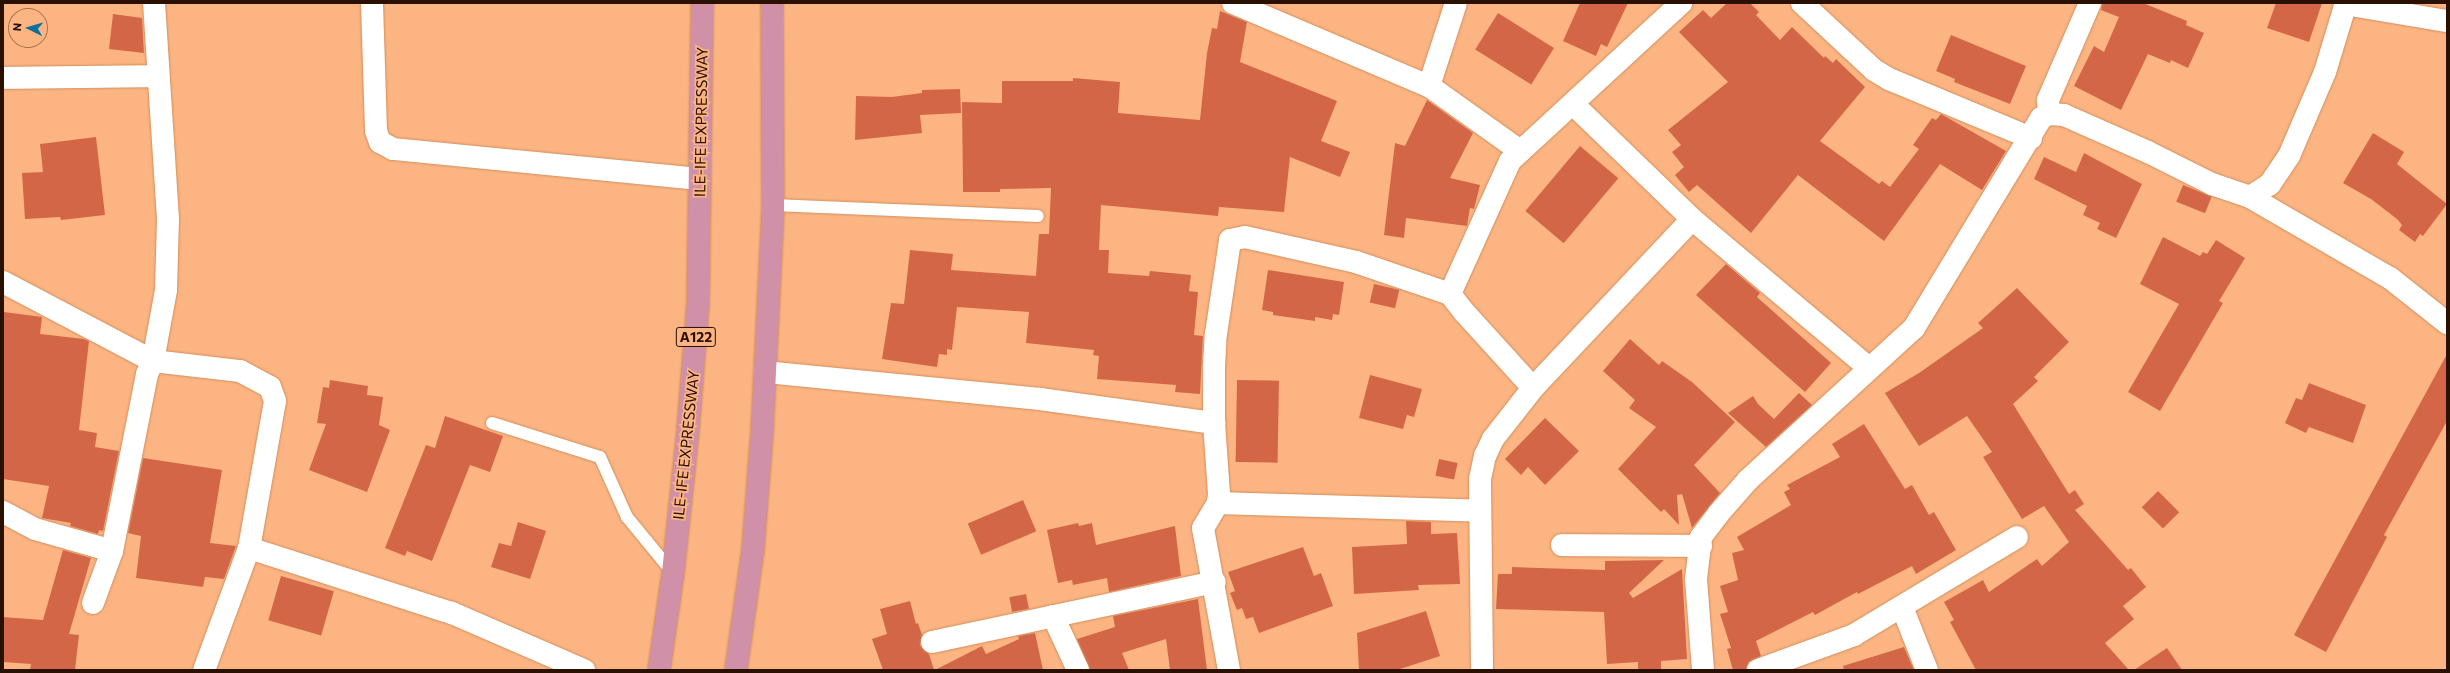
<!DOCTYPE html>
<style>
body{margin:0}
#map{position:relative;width:2450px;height:673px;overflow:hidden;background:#fcb582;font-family:Commissioner,sans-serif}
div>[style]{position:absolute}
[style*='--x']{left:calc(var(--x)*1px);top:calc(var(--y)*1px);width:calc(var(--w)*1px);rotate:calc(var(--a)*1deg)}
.building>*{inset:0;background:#d46648;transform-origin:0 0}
.roads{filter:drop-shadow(0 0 1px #d28e5c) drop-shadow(0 0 1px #d28e5c)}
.service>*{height:12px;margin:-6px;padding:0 6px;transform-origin:6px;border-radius:6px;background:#fff}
.minor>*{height:22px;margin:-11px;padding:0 11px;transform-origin:11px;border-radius:11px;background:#fff}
.trunk>*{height:22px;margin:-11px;padding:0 11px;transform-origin:11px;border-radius:11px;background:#cf90a8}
span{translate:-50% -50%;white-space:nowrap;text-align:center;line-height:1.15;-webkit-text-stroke:3.5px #fcb582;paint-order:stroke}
.shield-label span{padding:1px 3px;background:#fcb582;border:1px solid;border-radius:3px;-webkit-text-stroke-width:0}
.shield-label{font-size:14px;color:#2a1000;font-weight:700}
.street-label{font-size:15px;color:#2a1000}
.frame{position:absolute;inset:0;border:4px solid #2a1000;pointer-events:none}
.north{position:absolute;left:8px;top:8px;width:40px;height:40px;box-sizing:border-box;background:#fcb582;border:1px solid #a8734e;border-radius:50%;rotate:275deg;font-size:11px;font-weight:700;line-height:16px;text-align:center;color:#2a1000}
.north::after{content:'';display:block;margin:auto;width:14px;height:18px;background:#0c709d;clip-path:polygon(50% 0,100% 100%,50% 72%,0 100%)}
</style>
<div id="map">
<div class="building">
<i style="clip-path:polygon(1580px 3px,1628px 3px,1607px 47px,1601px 44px,1596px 56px,1563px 41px)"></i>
<i style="clip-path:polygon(1727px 3px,1750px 3px,1759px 12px,1756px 15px,1780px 40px,1792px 27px,1824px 58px,1825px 56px,1833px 63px,1836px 59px,1865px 87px,1820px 141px,1879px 184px,1882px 181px,1890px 187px,1919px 149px,1913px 145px,1932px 118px,1936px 120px,1941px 114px,2006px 151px,1982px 190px,1940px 164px,1884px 241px,1798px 175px,1751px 233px,1697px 185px,1689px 192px,1675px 175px,1684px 167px,1672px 152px,1681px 145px,1668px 130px,1728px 82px,1679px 32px,1703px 10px,1711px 18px)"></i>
<i style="clip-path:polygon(2102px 3px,2143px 3px,2187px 21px,2186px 25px,2204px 33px,2188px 68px,2171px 60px,2170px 63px,2148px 54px,2121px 110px,2074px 86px,2094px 46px,2104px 52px,2119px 17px,2101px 10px)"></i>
<i style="clip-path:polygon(2276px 3px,2322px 3px,2309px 42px,2267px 28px)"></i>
<i style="clip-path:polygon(1220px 11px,1247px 22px,1240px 62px,1337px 101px,1321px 141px,1350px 152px,1340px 177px,1290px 157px,1284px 212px,1219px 207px,1218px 216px,1101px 205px,1099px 250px,1109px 250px,1108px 273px,1149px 276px,1150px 271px,1191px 275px,1189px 291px,1198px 292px,1194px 335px,1203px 336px,1200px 394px,1175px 392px,1176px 385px,1097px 379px,1099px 356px,1093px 355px,1094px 350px,1026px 343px,1029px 312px,957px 307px,952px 350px,947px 349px,947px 355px,939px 354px,937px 367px,882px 359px,891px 303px,904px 304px,910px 250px,953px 254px,951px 270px,1036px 276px,1039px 234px,1049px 234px,1051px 188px,1000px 189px,1000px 192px,963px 192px,962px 102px,1002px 103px,1002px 81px,1073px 81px,1073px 78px,1120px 82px,1118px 113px,1200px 120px,1207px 53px,1212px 28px,1217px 29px)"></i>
<i style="left:1498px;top:13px;width:66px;height:43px;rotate:32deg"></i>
<i style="clip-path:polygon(113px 14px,142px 18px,144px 53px,109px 49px)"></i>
<i style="clip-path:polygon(1951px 35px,2026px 66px,2010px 104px,1954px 82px,1955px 79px,1936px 71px)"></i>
<i style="clip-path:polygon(960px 89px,961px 113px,920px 115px,922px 133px,855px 140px,856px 96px,892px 97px,922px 93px,922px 90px)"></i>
<i style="clip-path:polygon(1427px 100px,1473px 133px,1450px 178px,1480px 185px,1474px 209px,1470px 208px,1467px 226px,1406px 218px,1404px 238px,1384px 235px,1395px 143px,1405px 146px)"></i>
<i style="clip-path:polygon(2373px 133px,2404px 152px,2397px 164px,2447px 204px,2423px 236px,2420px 234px,2415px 242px,2399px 230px,2402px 225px,2397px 219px,2371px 199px,2343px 183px)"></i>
<i style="clip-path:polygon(96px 137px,105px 215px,61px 220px,60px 217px,25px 219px,22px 173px,43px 172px,40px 144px)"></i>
<i style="left:1580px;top:146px;width:50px;height:85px;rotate:40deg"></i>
<i style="clip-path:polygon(2084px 153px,2142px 184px,2116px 238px,2097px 229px,2100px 223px,2083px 215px,2087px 206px,2034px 179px,2044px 157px,2076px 172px)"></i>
<i style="left:2183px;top:185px;width:31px;height:18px;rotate:22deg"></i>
<i style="clip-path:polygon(2163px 237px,2200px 256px,2203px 252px,2207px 254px,2216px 240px,2245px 258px,2219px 301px,2223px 303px,2160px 411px,2128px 392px,2179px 304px,2140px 284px)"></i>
<i style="clip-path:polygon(1726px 264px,1760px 293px,1757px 297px,1831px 363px,1805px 392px,1696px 295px)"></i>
<i style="clip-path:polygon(1268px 270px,1344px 282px,1339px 315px,1333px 314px,1332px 320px,1315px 317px,1315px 321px,1273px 315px,1273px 312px,1262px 310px)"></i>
<i style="left:1374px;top:284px;width:26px;height:19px;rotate:13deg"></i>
<i style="clip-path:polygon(2017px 288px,2069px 342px,2034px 377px,2038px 381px,2013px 404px,2069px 494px,2075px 490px,2084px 504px,2075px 510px,2128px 570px,2131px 568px,2146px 587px,2123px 606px,2134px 619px,2105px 643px,2129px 670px,1976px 670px,1950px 622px,1954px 620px,1944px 602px,1983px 580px,1989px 592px,2037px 559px,2042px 566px,2069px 542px,2044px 506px,2022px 519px,1983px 457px,1992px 452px,1967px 416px,1919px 446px,1885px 393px,1919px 373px,1983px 328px,1978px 323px)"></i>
<i style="clip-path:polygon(4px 312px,42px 317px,40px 334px,84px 339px,89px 341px,79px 430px,97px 433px,95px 447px,119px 451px,103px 531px,99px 530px,98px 534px,70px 526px,71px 523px,42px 518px,49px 486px,3px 479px)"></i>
<i style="clip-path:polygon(1630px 339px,1659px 365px,1662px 361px,1692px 382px,1735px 422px,1694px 465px,1720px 493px,1692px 528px,1682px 494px,1677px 495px,1679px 525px,1664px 509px,1661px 512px,1618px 469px,1656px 427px,1629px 408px,1635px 400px,1603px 371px)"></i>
<i style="clip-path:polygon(2447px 354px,2447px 421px,2384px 535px,2387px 537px,2326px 652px,2294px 635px)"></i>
<i style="clip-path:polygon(1370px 375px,1422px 389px,1414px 417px,1407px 415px,1403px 429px,1359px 418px)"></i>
<i style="clip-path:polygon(330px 380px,368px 386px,367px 395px,383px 397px,379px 425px,390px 430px,367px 492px,309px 470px,326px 424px,317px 423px,323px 387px,329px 388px)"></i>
<i style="left:1237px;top:380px;width:42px;height:82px;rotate:1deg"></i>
<i style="clip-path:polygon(2309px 383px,2366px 405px,2353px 443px,2309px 427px,2306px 433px,2285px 423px,2296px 398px,2302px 400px)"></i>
<i style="clip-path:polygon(1799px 393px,1812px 405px,1766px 447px,1728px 413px,1753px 396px,1758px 404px,1774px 419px)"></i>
<i style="clip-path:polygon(445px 416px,503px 436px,490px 472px,470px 465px,432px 561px,407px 551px,405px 556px,385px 548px,426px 445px,435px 448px)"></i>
<i style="clip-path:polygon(1545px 418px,1579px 451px,1545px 485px,1528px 467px,1521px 475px,1505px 459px)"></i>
<i style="clip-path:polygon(1864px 424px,1905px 489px,1912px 485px,1929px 515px,1934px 512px,1956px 550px,1916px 574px,1912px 566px,1858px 594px,1857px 592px,1815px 615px,1813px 612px,1756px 641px,1761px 656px,1749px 662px,1746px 670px,1733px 670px,1727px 649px,1731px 648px,1720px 614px,1728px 612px,1720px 586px,1738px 580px,1732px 553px,1744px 550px,1737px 537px,1791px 505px,1784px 492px,1790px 489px,1787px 485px,1840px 457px,1832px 444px)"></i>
<i style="clip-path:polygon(143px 458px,222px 470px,210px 543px,236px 546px,224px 579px,205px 577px,203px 587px,136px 578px,141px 536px,128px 533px)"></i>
<i style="left:1439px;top:459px;width:19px;height:17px;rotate:12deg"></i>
<i style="left:2158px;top:491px;width:30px;height:23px;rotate:45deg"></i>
<i style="left:1023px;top:500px;width:34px;height:60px;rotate:67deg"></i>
<i style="clip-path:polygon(1406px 521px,1431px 522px,1431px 534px,1457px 533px,1460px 584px,1418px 585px,1419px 590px,1354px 594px,1352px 547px,1407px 544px)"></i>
<i style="clip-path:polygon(518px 522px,546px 531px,530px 579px,491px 567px,499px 543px,511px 546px)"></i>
<i style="clip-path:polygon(1078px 523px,1079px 526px,1092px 523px,1096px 545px,1175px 526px,1181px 576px,1109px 592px,1107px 578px,1073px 585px,1072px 580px,1058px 583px,1047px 530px)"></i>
<i style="clip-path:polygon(1303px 547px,1314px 576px,1321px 573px,1333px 606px,1259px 633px,1253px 617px,1246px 619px,1242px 608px,1237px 610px,1230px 593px,1235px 591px,1228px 572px)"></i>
<i style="clip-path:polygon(63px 550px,91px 558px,69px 634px,79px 635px,75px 670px,30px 670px,31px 664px,3px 662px,3px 617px,43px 620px)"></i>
<i style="clip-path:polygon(1664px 560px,1629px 593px,1633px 598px,1682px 569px,1687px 659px,1661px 661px,1661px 670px,1638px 670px,1638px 662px,1607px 664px,1604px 612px,1496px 609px,1498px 574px,1512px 574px,1512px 567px,1605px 570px,1605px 561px)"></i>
<i style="left:281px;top:576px;width:55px;height:46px;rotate:16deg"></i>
<i style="left:1026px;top:594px;width:15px;height:17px;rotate:79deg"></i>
<i style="clip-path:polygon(1198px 599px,1207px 670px,1170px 670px,1166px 639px,1122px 653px,1129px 670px,1090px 670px,1077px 639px,1115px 627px,1113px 616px)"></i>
<i style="clip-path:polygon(910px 601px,916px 624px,918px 623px,922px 635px,920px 645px,929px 654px,934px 670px,883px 670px,872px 639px,887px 634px,880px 609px)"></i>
<i style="clip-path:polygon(1426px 611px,1440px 656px,1397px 670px,1359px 670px,1357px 633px)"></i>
<i style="clip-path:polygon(1035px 633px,1043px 670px,935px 670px,982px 646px,986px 654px,1019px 639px,1018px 636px)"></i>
<i style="clip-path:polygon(1904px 647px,1914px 670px,1844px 670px,1843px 666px)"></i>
<i style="clip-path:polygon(2167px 648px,2182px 670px,2134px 670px)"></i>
</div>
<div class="roads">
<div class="service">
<i style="--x:773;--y:205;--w:265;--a:2.4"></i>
<i style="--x:492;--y:423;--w:113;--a:17.5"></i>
<i style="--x:600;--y:457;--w:66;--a:65.8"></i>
<i style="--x:627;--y:517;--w:72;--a:50.6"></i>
</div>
<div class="minor">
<i style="--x:372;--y:3;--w:128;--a:88.2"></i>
<i style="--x:376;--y:131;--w:12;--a:70"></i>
<i style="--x:380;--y:142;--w:15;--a:28"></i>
<i style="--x:393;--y:149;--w:307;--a:5.6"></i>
<i style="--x:1233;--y:3;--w:213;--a:23"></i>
<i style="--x:1429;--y:86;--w:112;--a:35.5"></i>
<i style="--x:1802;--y:3;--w:98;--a:42.9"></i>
<i style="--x:1874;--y:70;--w:17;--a:31"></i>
<i style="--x:1889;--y:79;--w:154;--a:22.6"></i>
<i style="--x:2345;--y:4;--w:103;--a:9.5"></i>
<i style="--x:3;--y:78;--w:155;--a:-0.7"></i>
<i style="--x:1429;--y:86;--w:87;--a:-72"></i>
<i style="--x:1573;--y:104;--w:165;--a:44"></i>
<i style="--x:1692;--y:219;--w:231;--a:40.1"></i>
<i style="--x:2049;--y:114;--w:14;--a:-94"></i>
<i style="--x:2048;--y:100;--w:106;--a:-66.6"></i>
<i style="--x:2250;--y:197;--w:24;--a:-33"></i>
<i style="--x:2270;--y:184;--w:34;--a:-56"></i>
<i style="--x:2289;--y:156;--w:91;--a:-66.8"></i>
<i style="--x:2325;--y:72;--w:72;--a:-73.1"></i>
<i style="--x:3;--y:282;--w:170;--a:27.8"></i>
<i style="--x:153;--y:361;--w:88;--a:6.6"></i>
<i style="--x:240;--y:371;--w:34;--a:28"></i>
<i style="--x:270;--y:387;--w:15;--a:70"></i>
<i style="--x:275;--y:401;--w:149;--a:100"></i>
<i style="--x:249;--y:548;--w:130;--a:110.2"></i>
<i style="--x:1450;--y:294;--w:146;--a:-65.7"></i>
<i style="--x:1510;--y:161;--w:233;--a:-42.7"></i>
<i style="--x:765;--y:372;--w:276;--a:5.6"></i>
<i style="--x:1040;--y:399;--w:176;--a:7.9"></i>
<i style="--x:1218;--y:503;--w:262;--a:1.7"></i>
<i style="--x:3;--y:512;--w:36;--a:28"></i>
<i style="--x:35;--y:529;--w:80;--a:15.9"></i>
<i style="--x:1562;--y:545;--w:139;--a:0.4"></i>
<i style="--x:249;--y:548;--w:213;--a:17.8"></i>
<i style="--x:452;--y:613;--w:144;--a:23.4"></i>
<i style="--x:93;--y:603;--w:55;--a:-69.9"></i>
<i style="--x:112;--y:551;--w:180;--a:-78.8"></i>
<i style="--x:147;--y:374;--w:14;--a:-65"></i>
<i style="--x:153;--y:361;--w:72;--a:-79.6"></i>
<i style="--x:166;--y:290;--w:71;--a:-88.4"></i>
<i style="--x:168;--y:219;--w:216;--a:-93.7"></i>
<i style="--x:1902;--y:607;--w:68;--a:68.4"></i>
<i style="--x:1053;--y:616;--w:60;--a:65.2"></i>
<i style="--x:932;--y:642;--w:289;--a:-12"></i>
<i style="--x:1229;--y:670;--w:144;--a:-100.4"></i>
<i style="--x:1203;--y:528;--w:29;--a:-59"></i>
<i style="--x:1218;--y:503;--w:9;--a:-84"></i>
<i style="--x:1219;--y:494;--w:71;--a:-94"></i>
<i style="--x:1214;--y:423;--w:56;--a:-90"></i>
<i style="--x:1214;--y:367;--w:33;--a:-87"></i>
<i style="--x:1216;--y:334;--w:95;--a:-81.5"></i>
<i style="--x:1230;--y:240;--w:15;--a:-11"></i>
<i style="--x:1245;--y:237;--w:114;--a:12.7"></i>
<i style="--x:1356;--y:262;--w:99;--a:18.8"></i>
<i style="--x:1450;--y:294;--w:24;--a:52"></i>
<i style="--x:1465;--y:313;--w:101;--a:47.8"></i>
<i style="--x:1482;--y:670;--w:191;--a:-90.6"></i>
<i style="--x:1480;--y:479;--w:24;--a:-78"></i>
<i style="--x:1485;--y:456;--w:19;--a:-65"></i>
<i style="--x:1493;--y:439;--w:65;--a:-51.9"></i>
<i style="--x:1533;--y:388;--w:232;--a:-46.7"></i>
<i style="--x:1703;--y:670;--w:91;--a:-94.4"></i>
<i style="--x:1696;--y:579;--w:42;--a:-83.2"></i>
<i style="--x:1701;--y:537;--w:30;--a:-53"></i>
<i style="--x:1719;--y:513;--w:44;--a:-48.7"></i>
<i style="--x:1748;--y:480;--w:225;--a:-42.5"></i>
<i style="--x:1914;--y:328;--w:245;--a:-58.8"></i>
<i style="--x:2041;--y:118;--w:9;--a:-27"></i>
<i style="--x:2049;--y:114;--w:15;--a:4"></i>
<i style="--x:2064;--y:115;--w:92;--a:23.8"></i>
<i style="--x:2148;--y:152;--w:72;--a:26.6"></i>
<i style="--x:2212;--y:184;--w:40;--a:18.9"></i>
<i style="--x:2250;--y:197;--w:162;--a:30.1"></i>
<i style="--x:2390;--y:278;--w:73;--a:38.3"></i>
<i style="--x:1758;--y:670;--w:102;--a:-20"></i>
<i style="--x:1854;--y:635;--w:190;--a:-31"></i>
</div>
<div class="trunk">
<i style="--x:659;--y:670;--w:98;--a:-81.8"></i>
<i style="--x:673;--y:573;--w:144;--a:-84"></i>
<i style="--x:688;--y:430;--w:127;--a:-85.5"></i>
<i style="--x:698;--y:303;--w:300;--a:-89.2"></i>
<i style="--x:736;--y:670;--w:122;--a:-82"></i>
<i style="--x:753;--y:549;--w:116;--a:-85.6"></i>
<i style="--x:762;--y:433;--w:228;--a:-87.2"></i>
<i style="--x:773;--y:205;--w:202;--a:-90.3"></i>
</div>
</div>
<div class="shield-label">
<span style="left:696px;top:337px">A122</span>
</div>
<div class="street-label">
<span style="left:701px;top:122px;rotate:-89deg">ILE-IFE EXPRESSWAY</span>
<span style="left:686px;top:445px;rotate:-84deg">ILE-IFE EXPRESSWAY</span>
</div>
<div class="frame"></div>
<div class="north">N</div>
</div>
